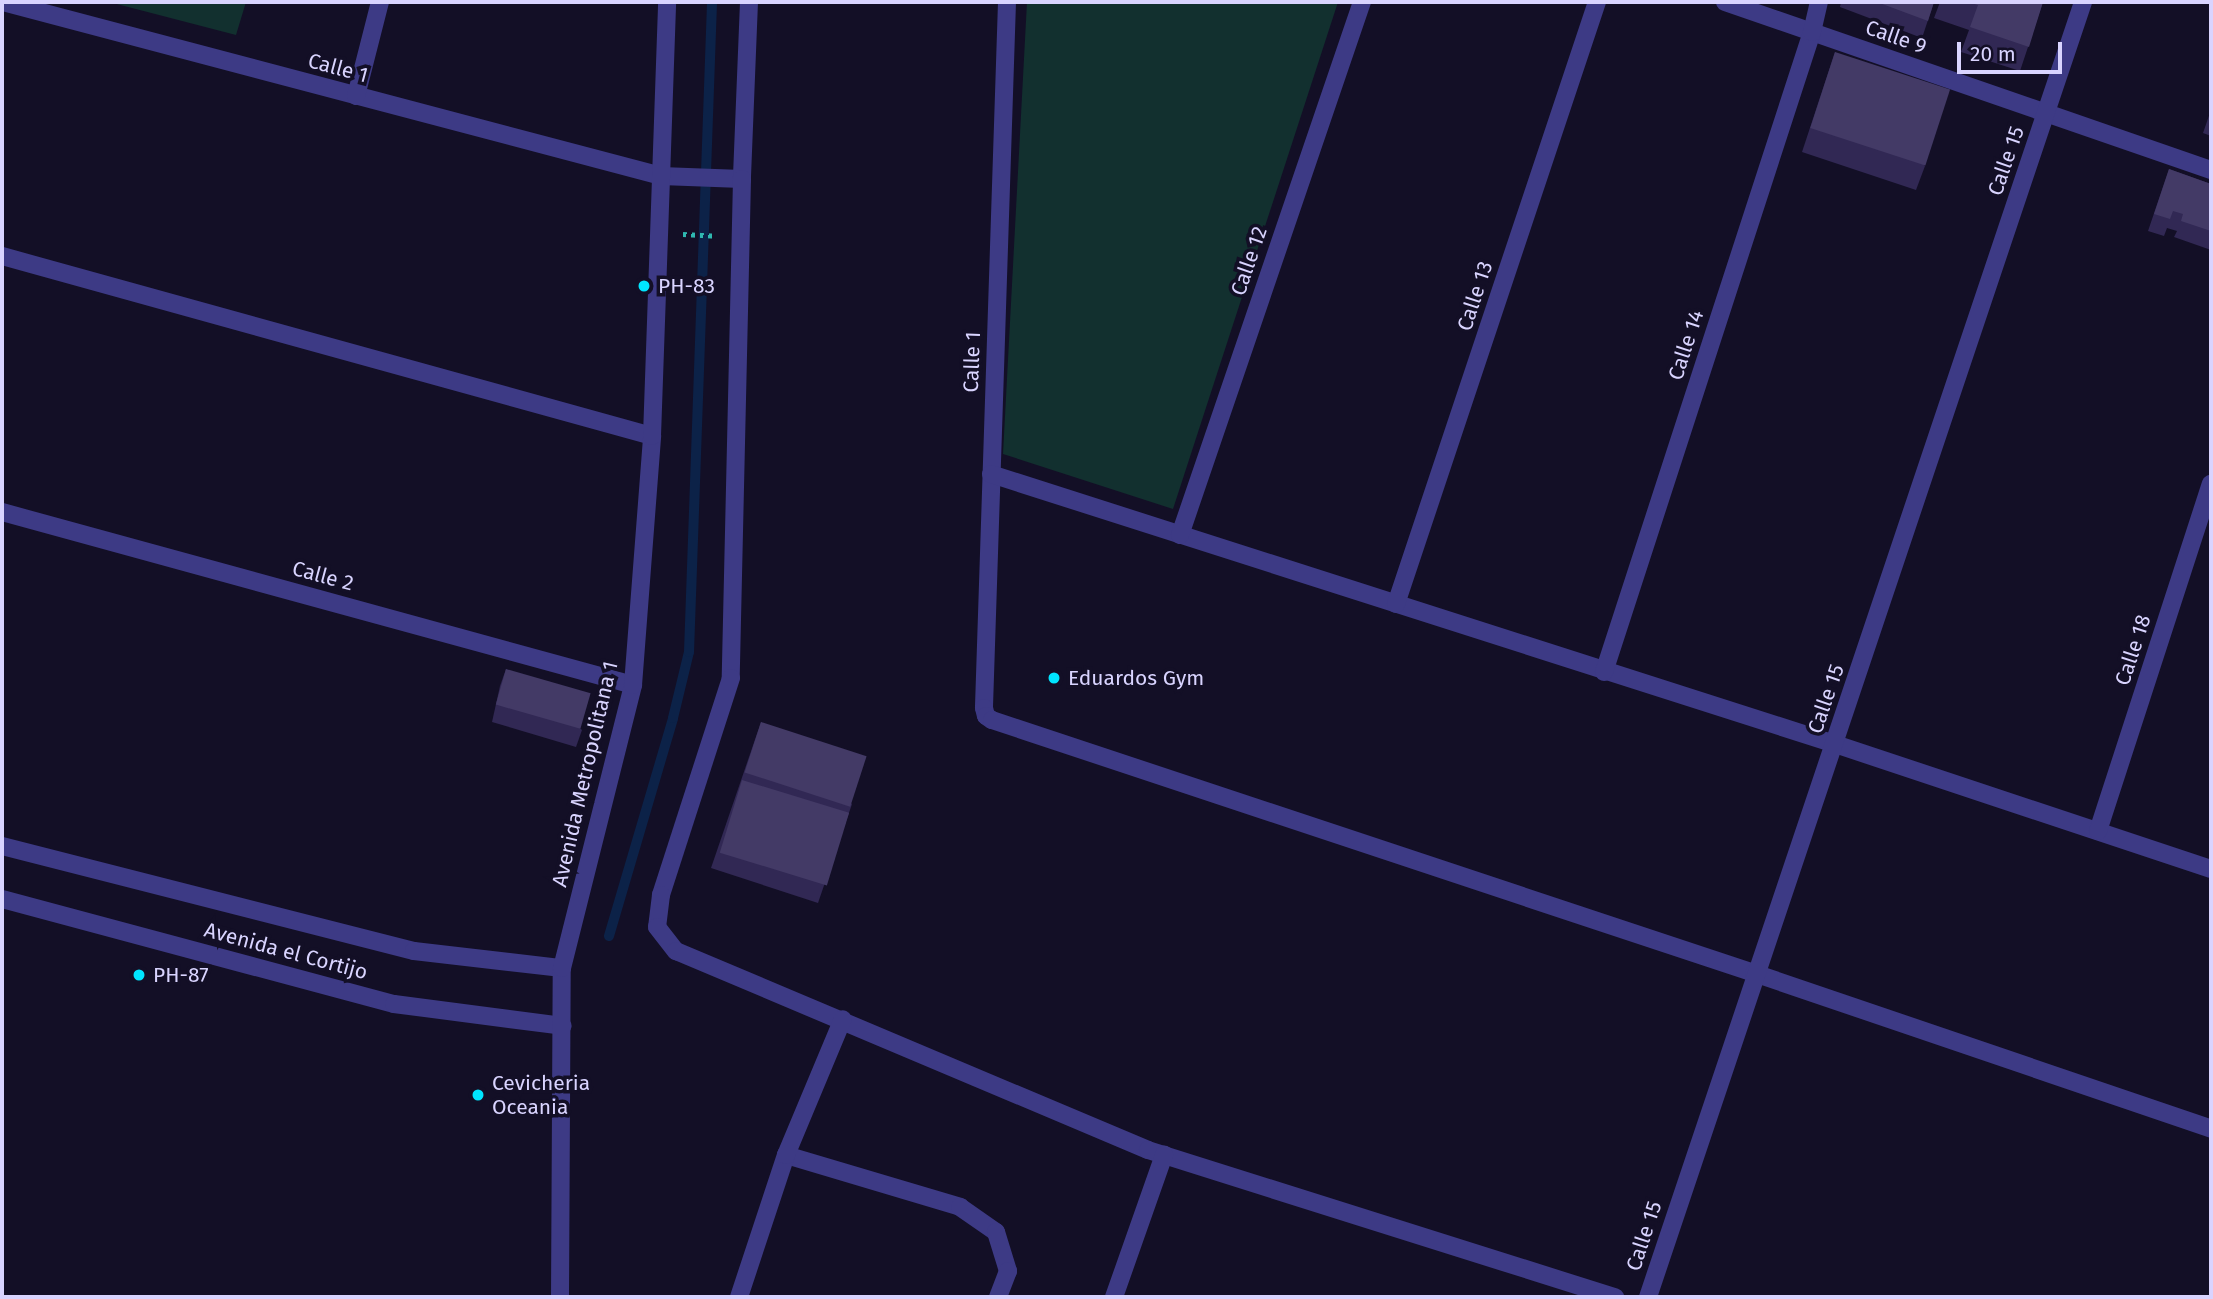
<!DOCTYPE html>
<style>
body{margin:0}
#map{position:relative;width:2213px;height:1299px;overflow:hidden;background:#130f26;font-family:"Fira Sans",sans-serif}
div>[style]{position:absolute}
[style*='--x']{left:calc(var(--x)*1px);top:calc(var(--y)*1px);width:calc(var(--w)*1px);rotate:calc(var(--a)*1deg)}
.green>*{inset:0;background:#12302f}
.stream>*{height:10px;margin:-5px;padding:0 5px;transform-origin:5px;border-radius:5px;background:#0c2248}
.path>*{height:4.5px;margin-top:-2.25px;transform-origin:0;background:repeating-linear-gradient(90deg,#2fb8b0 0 3.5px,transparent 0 8.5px)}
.minor>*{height:18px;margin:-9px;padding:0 9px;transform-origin:9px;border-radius:9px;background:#3d3a85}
.wall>*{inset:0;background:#312854}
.building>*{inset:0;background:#433a66;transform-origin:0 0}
.dots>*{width:19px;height:19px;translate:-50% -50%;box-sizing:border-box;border:4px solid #130f26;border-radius:50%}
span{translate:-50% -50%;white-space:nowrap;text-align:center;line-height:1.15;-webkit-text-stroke:7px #130f26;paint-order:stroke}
.street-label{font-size:21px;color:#d9d4ff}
.poi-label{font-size:21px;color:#d9d4ff}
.left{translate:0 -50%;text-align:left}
.frame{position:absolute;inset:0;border:4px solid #d9d4ff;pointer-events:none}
.scale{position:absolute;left:1957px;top:42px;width:105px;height:32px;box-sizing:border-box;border:4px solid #d9d4ff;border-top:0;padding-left:9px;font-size:21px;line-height:24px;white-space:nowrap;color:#d9d4ff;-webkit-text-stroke:5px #130f26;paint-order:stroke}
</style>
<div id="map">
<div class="green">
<i style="clip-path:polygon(109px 2px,246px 2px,236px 35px)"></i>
<i style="clip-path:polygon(1027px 2px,1338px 2px,1173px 509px,1003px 454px)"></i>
</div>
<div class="stream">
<i style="--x:609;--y:936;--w:227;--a:-73.6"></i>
<i style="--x:673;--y:718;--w:68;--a:-76.4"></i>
<i style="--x:689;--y:652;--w:650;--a:-87.97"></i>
</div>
<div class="path">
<i style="--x:683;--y:234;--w:33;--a:3"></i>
</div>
<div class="minor">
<i style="--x:3;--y:2;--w:681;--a:14.81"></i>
<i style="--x:661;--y:176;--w:81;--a:2.1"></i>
<i style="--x:749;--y:2;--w:177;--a:92.3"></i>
<i style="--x:742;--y:179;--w:499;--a:91.3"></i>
<i style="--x:731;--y:678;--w:228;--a:107.9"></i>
<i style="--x:661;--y:895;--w:32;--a:97"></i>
<i style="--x:657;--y:927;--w:31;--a:52"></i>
<i style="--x:676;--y:951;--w:512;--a:22.86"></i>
<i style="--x:1148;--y:1150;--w:490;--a:17.5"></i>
<i style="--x:1007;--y:2;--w:706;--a:91.87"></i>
<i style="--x:984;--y:708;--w:8;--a:76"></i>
<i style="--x:986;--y:716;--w:7;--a:34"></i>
<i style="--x:992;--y:720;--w:803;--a:18.37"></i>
<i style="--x:1754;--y:973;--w:483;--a:18.8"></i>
<i style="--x:1725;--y:2;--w:514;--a:19.07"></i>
<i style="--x:356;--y:96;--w:97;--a:-75.7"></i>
<i style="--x:2;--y:256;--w:674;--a:15.48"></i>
<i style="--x:991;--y:474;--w:886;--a:17.74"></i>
<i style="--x:1835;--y:744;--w:396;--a:18.4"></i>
<i style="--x:2;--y:512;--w:654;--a:15.33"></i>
<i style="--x:1180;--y:535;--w:563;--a:-71.15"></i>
<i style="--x:1396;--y:604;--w:635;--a:-71.54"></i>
<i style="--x:1604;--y:672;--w:673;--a:-72"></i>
<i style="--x:1812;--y:32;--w:31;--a:-77"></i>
<i style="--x:2098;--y:831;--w:365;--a:-72"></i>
<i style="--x:2;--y:846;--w:425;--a:14.3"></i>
<i style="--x:414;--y:951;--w:149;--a:6.6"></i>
<i style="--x:2;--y:899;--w:406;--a:15"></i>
<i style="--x:394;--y:1004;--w:170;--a:7.4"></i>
<i style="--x:786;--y:1155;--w:182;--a:16.6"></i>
<i style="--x:960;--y:1207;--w:44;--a:34.8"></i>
<i style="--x:996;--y:1232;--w:41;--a:72.9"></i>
<i style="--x:1008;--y:1271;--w:28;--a:111"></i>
<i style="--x:560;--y:1297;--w:329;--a:-89.7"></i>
<i style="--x:562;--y:968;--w:292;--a:-75.9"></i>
<i style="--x:633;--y:685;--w:250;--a:-85.6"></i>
<i style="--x:652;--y:436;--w:434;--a:-88"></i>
<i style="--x:739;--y:1297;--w:150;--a:-71.7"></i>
<i style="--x:786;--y:1155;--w:147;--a:-67.3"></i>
<i style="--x:1114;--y:1297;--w:151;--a:-70.6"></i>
<i style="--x:1648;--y:1297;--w:1366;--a:-71.43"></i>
</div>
<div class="wall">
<i style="clip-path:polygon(1841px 2px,1934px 2px,1922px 38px,1840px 7px)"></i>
<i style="clip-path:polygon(1940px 2px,2043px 2px,2020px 71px,1961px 52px,1969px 30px,1934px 18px)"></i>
<i style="clip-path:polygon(1835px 52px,1925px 166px,1916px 190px,1802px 152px)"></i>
<i style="clip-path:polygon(2211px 110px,2211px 136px,2203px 133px)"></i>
<i style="clip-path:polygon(2169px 169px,2211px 184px,2211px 250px,2174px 237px,2177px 231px,2167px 228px,2164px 236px,2148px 231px)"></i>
<i style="clip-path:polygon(506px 669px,582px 730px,576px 747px,492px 722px,500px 686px)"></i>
<i style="clip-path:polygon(761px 722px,852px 804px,818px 903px,711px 868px)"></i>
</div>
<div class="building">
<i style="clip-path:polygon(1877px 2px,1934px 2px,1928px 21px)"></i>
<i style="clip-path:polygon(1968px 2px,2043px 2px,2029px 47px,1970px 27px,1978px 5px)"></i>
<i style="left:1835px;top:52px;width:121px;height:80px;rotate:18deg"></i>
<i style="clip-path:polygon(2169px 169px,2211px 184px,2211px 231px,2181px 221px,2183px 214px,2173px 211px,2170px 219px,2154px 214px)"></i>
<i style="left:506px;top:669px;width:88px;height:37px;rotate:16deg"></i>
<i style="left:761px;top:722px;width:111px;height:53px;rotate:18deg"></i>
<i style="left:742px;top:780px;width:112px;height:76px;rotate:17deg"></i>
</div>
<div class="dots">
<i style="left:644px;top:286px;background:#00e5ff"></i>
<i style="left:1054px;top:678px;background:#00e5ff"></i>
<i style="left:139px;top:975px;background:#00e5ff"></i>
<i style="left:478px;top:1095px;background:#00e5ff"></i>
</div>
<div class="street-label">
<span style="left:1896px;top:37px;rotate:19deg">Calle 9</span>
<span style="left:338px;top:68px;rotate:15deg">Calle 1</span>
<span style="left:2006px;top:161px;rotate:-71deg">Calle 15</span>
<span style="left:1249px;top:261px;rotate:-71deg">Calle 12</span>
<span style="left:1475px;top:296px;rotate:-72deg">Calle 13</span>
<span style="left:1686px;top:345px;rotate:-72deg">Calle 14</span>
<span style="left:972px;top:362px;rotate:-88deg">Calle 1</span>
<span style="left:323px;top:576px;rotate:15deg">Calle 2</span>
<span style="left:2133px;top:650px;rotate:-72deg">Calle 18</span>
<span style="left:1826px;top:699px;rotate:-71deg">Calle 15</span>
<span style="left:585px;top:774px;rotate:-77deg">Avenida Metropolitana 1</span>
<span style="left:286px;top:951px;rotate:15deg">Avenida el Cortijo</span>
<span style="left:1644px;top:1236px;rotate:-72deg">Calle 15</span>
</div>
<div class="poi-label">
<span class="left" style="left:658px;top:286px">PH-83</span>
<span class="left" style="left:1068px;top:678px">Eduardos Gym</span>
<span class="left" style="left:153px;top:975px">PH-87</span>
<span class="left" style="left:492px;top:1095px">Cevicheria<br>Oceania</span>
</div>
<div class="frame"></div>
<div class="scale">20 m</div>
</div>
